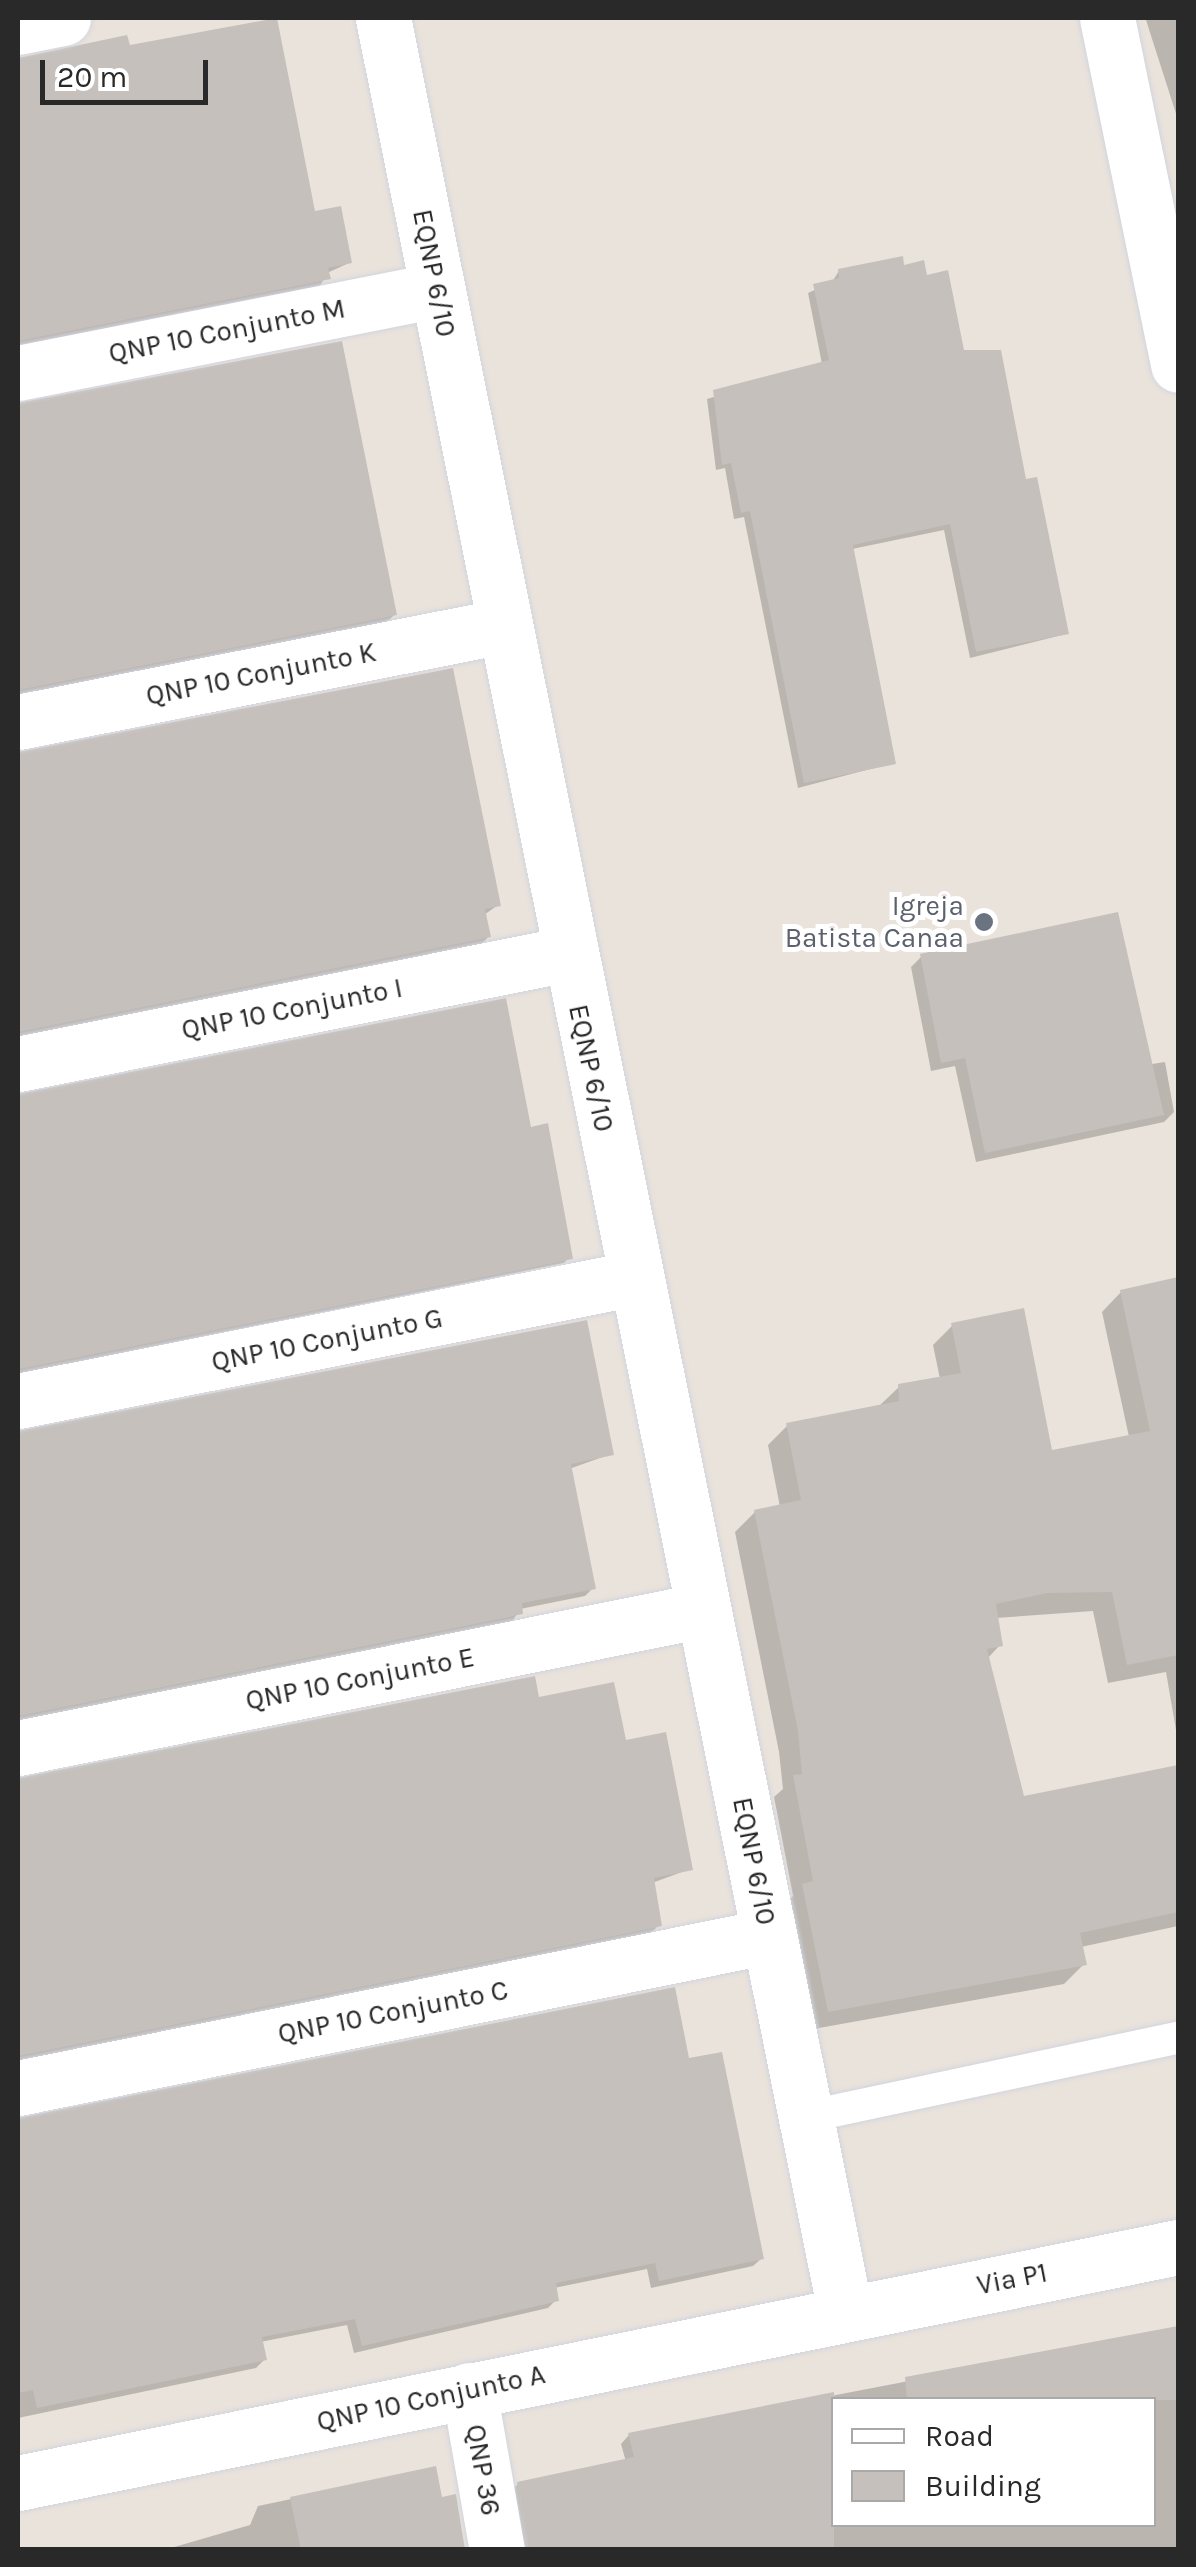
<!DOCTYPE html>
<style>
body{margin:0}
#map{position:relative;width:1196px;height:2567px;overflow:hidden;background:#eae3db;font-family:Karla,sans-serif}
div>[style]{position:absolute}
[style*='--x']{left:calc(var(--x)*1px);top:calc(var(--y)*1px);width:calc(var(--w)*1px);rotate:calc(var(--a)*1deg)}
.shadow>*{inset:0;background:#0003}
.building>*{inset:0;background:#c5c0bb}
.roads{filter:drop-shadow(0 0 2px #d1d4e0) drop-shadow(0 0 2px #d1d4e0)}
.service>*{height:32px;margin:-16px;padding:0 16px;transform-origin:16px;border-radius:16px;background:#fff}
.minor>*{height:55px;margin:-27.5px;padding:0 27.5px;transform-origin:27.5px;border-radius:27.5px;background:#fff}
.tertiary>*{height:55px;margin:-27.5px;padding:0 27.5px;transform-origin:27.5px;border-radius:27.5px;background:#fff}
.dots>*{width:28px;height:28px;translate:-50% -50%;box-sizing:border-box;border:5px solid #fff;border-radius:50%}
span{translate:-50% -50%;white-space:nowrap;text-align:center;line-height:1.15;-webkit-text-stroke:10px #fff;paint-order:stroke}
.street-label{font-size:28px;color:#292929}
.worship-label{font-size:28px;color:#5b616d}
.right{translate:-100% -50%;text-align:right}
.frame{position:absolute;inset:0;border:20px solid #292929;pointer-events:none}
.legend{position:absolute;left:831px;top:2397px;width:325px;height:130px;box-sizing:border-box;background:#fff;border:2px solid #a9a9a9;margin:0;padding:12px 18px;list-style:none;font-size:30px;color:#292929}
.legend li{display:flex;align-items:center;gap:20px;height:50px}
.legend b{width:50px;border:2px solid #a9a9a9}
.scale{position:absolute;left:40px;top:60px;width:168px;height:45px;box-sizing:border-box;border:5px solid #292929;border-top:0;padding-left:12px;font-size:30px;line-height:35px;white-space:nowrap;color:#292929;-webkit-text-stroke:8px #fff;paint-order:stroke}
</style>
<div id="map">
<div class="shadow">
<i style="clip-path:polygon(1149px 18px,1178px 18px,1178px 120px,1146px 20px)"></i>
<i style="clip-path:polygon(275px 19px,313px 214px,349px 263px,327px 273px,320px 286px,18px 346px,18px 75px)"></i>
<i style="clip-path:polygon(902px 268px,925px 279px,1024px 482px,1066px 634px,970px 658px,944px 530px,852px 549px,893px 763px,798px 788px,744px 517px,734px 519px,725px 468px,716px 470px,707px 399px,822px 364px,808px 293px,832px 282px,839px 271px)"></i>
<i style="clip-path:polygon(18px 406px,24px 406px,394px 615px,386px 623px,18px 695px)"></i>
<i style="clip-path:polygon(18px 755px,498px 905px,484px 915px,489px 936px,481px 945px,18px 1037px)"></i>
<i style="clip-path:polygon(921px 957px,1152px 1064px,1165px 1062px,1174px 1112px,1164px 1122px,976px 1162px,955px 1066px,931px 1071px,911px 967px)"></i>
<i style="clip-path:polygon(18px 1097px,530px 1130px,572px 1254px,564px 1263px,18px 1374px)"></i>
<i style="clip-path:polygon(1178px 1280px,1178px 1742px,1166px 1672px,1108px 1683px,1093px 1611px,996px 1618px,1000px 1645px,987px 1659px,1022px 1799px,1178px 1767px,1178px 1926px,1081px 1947px,1084px 1964px,1064px 1984px,808px 2030px,783px 1906px,793px 1896px,774px 1797px,783px 1789px,779px 1752px,735px 1532px,755px 1512px,780px 1507px,768px 1445px,788px 1425px,878px 1407px,899px 1387px,940px 1379px,933px 1345px,953px 1325px,1050px 1453px,1129px 1437px,1102px 1312px,1121px 1292px)"></i>
<i style="clip-path:polygon(18px 1434px,611px 1454px,569px 1469px,593px 1588px,585px 1596px,520px 1609px,512px 1622px,18px 1721px)"></i>
<i style="clip-path:polygon(537px 1700px,625px 1743px,690px 1869px,652px 1883px,659px 1925px,651px 1933px,18px 2061px,18px 1781px)"></i>
<i style="clip-path:polygon(687px 2061px,762px 2258px,753px 2266px,651px 2288px,647px 2269px,554px 2288px,556px 2300px,548px 2308px,354px 2353px,347px 2325px,260px 2342px,264px 2360px,256px 2368px,18px 2418px,18px 2121px)"></i>
<i style="clip-path:polygon(evenodd,1178px 2329px,1178px 2550px,517px 2550px,509px 2493px,518px 2484px,626px 2462px,621px 2444px,629px 2435px,1178px 2329px,834px 2400px,1154px 2400px,1154px 2524px,834px 2524px,834px 2400px)"></i>
<i style="clip-path:polygon(434px 2469px,440px 2500px,454px 2497px,465px 2550px,164px 2550px,250px 2525px,258px 2506px)"></i>
</div>
<div class="building">
<i style="clip-path:polygon(277px 18px,315px 211px,341px 206px,352px 263px,328px 268px,331px 279px,18px 341px,18px 58px,127px 35px,130px 45px)"></i>
<i style="clip-path:polygon(903px 256px,904px 265px,924px 260px,927px 275px,948px 270px,964px 350px,1001px 350px,1026px 479px,1037px 477px,1069px 634px,976px 652px,950px 524px,853px 545px,896px 764px,804px 783px,750px 511px,741px 513px,731px 463px,722px 465px,713px 390px,829px 360px,813px 284px,839px 278px,838px 269px)"></i>
<i style="clip-path:polygon(342px 341px,397px 615px,18px 690px,18px 403px)"></i>
<i style="clip-path:polygon(453px 668px,501px 906px,485px 909px,491px 937px,18px 1032px,18px 752px)"></i>
<i style="clip-path:polygon(1118px 912px,1164px 1115px,985px 1153px,965px 1058px,941px 1063px,920px 954px)"></i>
<i style="clip-path:polygon(506px 998px,531px 1127px,548px 1123px,573px 1259px,18px 1369px,18px 1094px)"></i>
<i style="clip-path:polygon(1178px 1277px,1178px 1655px,1127px 1665px,1112px 1592px,1047px 1593px,996px 1604px,1003px 1646px,987px 1649px,1024px 1796px,1178px 1765px,1178px 1912px,1080px 1933px,1087px 1965px,828px 2012px,802px 1884px,813px 1881px,793px 1775px,802px 1774px,798px 1731px,754px 1510px,801px 1500px,786px 1423px,899px 1401px,898px 1384px,961px 1373px,951px 1323px,1024px 1308px,1052px 1450px,1150px 1431px,1120px 1290px)"></i>
<i style="clip-path:polygon(587px 1320px,614px 1455px,571px 1464px,596px 1589px,522px 1603px,523px 1614px,18px 1716px,18px 1431px)"></i>
<i style="clip-path:polygon(535px 1676px,539px 1697px,614px 1682px,626px 1740px,666px 1732px,693px 1870px,654px 1878px,662px 1926px,18px 2056px,18px 1778px)"></i>
<i style="clip-path:polygon(675px 1987px,689px 2058px,722px 2052px,764px 2259px,659px 2281px,655px 2263px,556px 2283px,559px 2301px,362px 2346px,355px 2319px,262px 2337px,267px 2360px,37px 2408px,33px 2390px,18px 2393px,18px 2118px)"></i>
<i style="clip-path:polygon(1178px 2326px,1178px 2400px,907px 2400px,905px 2377px)"></i>
<i style="clip-path:polygon(834px 2392px,834px 2550px,527px 2550px,517px 2482px,634px 2457px,628px 2433px)"></i>
<i style="clip-path:polygon(436px 2466px,442px 2497px,456px 2494px,465px 2550px,301px 2550px,290px 2497px)"></i>
</div>
<div class="roads">
<div class="service">
<i style="--x:805;--y:2117;--w:381;--a:-12"></i>
</div>
<div class="minor">
<i style="--x:383;--y:18;--w:2340;--a:78.61"></i>
<i style="--x:18;--y:27;--w:46;--a:-11.3"></i>
<i style="--x:18;--y:373;--w:427;--a:-11.2"></i>
<i style="--x:18;--y:722;--w:496;--a:-11.2"></i>
<i style="--x:18;--y:1064;--w:560;--a:-11.33"></i>
<i style="--x:18;--y:1401;--w:630;--a:-11.26"></i>
<i style="--x:18;--y:1748;--w:699;--a:-11.39"></i>
<i style="--x:18;--y:2088;--w:766;--a:-11.44"></i>
<i style="--x:469;--y:2390;--w:162;--a:80.1"></i>
</div>
<div class="tertiary">
<i style="--x:1107;--y:18;--w:354;--a:78.4"></i>
<i style="--x:18;--y:2483;--w:1184;--a:-11.5"></i>
</div>
</div>
<div class="dots">
<i style="left:984px;top:922px;background:#6b7280"></i>
</div>
<div class="street-label">
<span style="left:434px;top:273px;rotate:79deg">EQNP 6/10</span>
<span style="left:227px;top:331px;rotate:-11deg">QNP 10 Conjunto M</span>
<span style="left:261px;top:674px;rotate:-11deg">QNP 10 Conjunto K</span>
<span style="left:292px;top:1009px;rotate:-11deg">QNP 10 Conjunto I</span>
<span style="left:591px;top:1068px;rotate:78deg">EQNP 6/10</span>
<span style="left:327px;top:1340px;rotate:-11deg">QNP 10 Conjunto G</span>
<span style="left:360px;top:1679px;rotate:-11deg">QNP 10 Conjunto E</span>
<span style="left:754px;top:1861px;rotate:79deg">EQNP 6/10</span>
<span style="left:393px;top:2012px;rotate:-11deg">QNP 10 Conjunto C</span>
<span style="left:1012px;top:2279px;rotate:-11deg">Via P1</span>
<span style="left:431px;top:2398px;rotate:-12deg">QNP 10 Conjunto A</span>
<span style="left:483px;top:2470px;rotate:80deg">QNP 36</span>
</div>
<div class="worship-label">
<span class="right" style="left:964px;top:922px">Igreja<br>Batista Canaa</span>
</div>
<div class="frame"></div>
<ul class="legend">
<li><b style="height:12px;background:#fff"></b>Road</li>
<li><b style="height:28px;background:#c5c0bb"></b>Building</li>
</ul>
<div class="scale">20 m</div>
</div>
